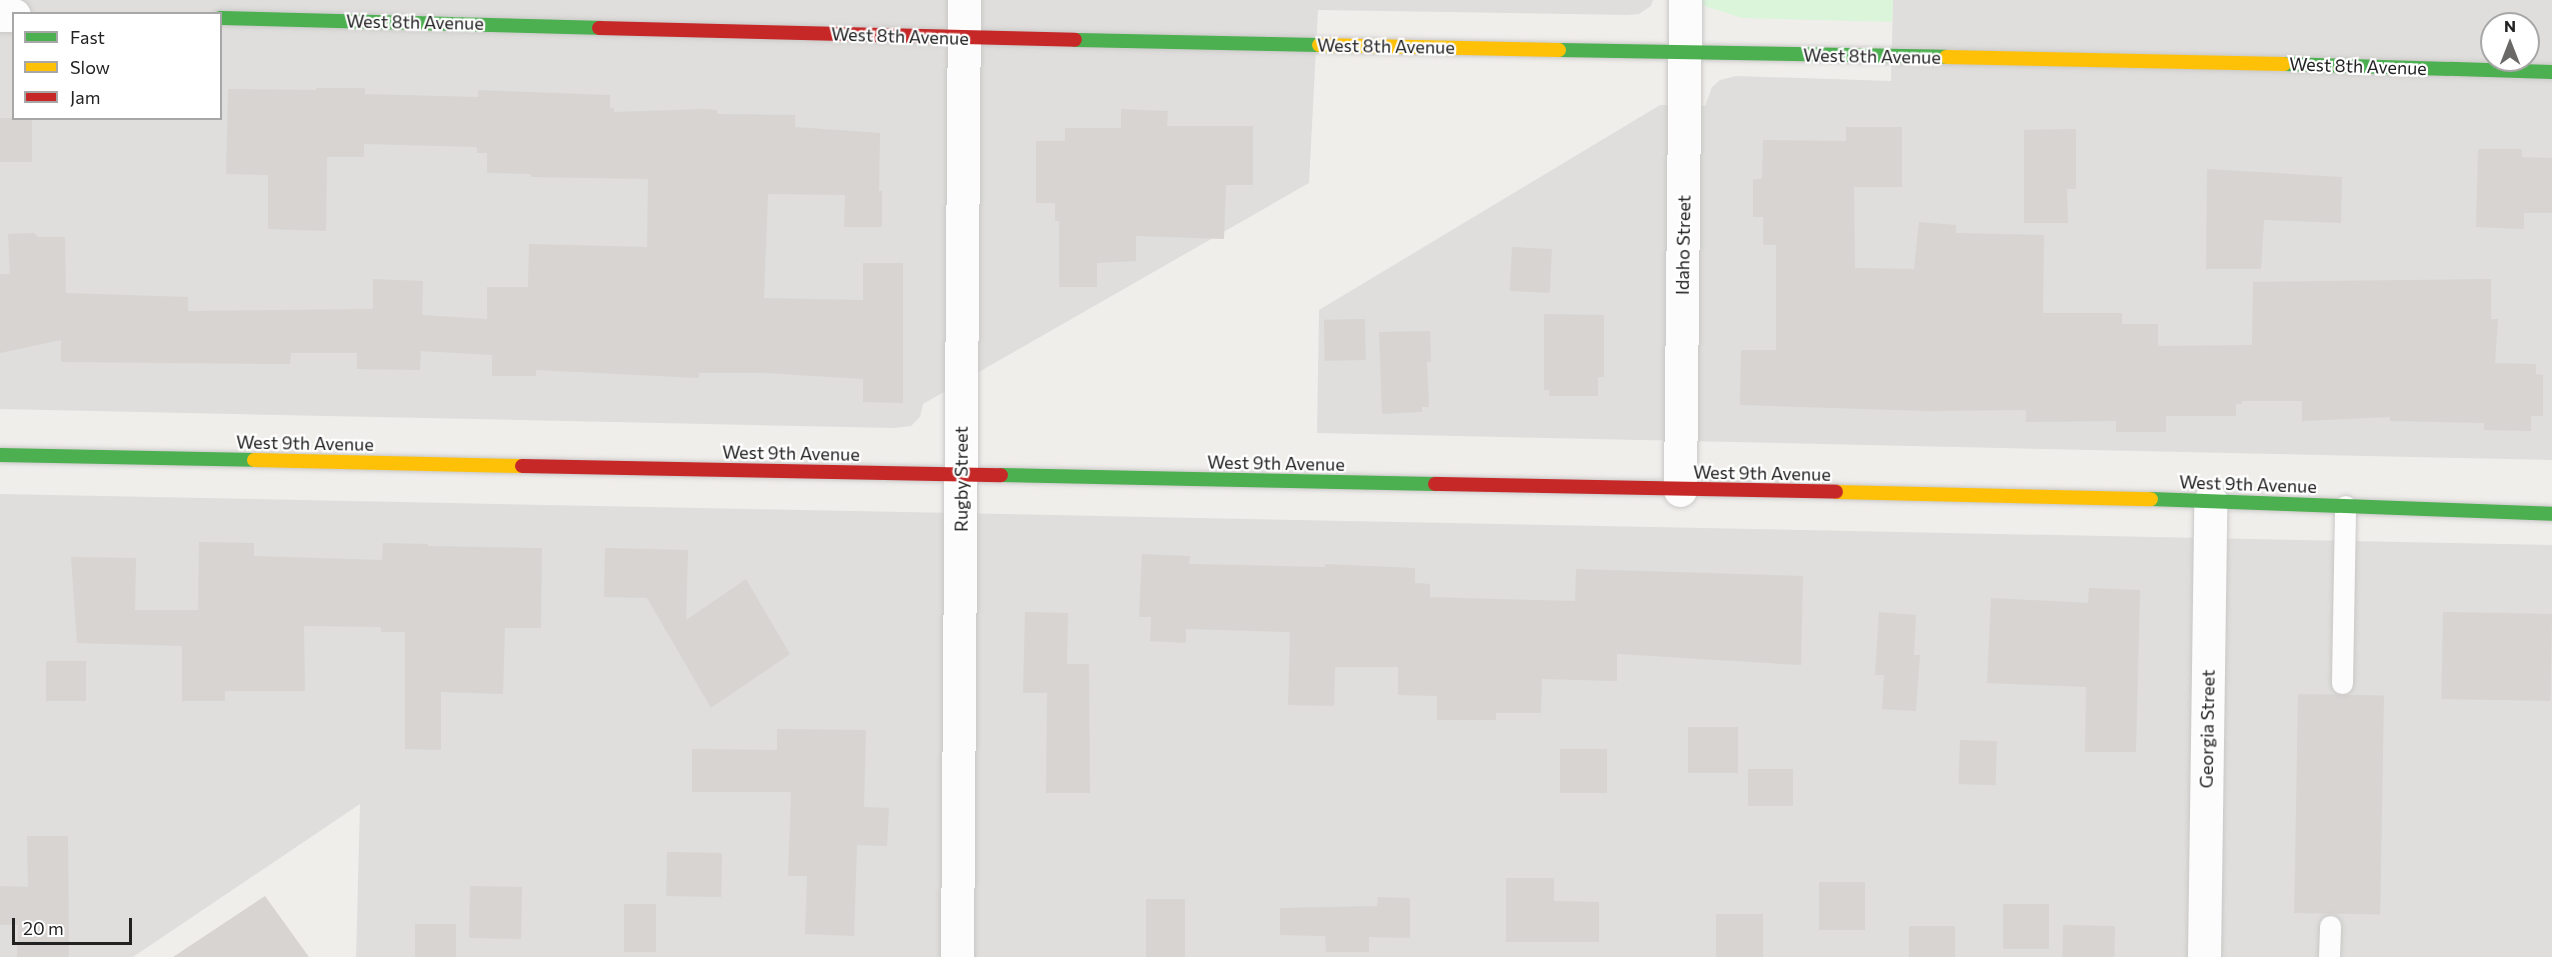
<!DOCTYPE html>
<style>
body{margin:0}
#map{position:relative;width:2552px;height:957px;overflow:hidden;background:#f0eeeb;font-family:Commissioner,sans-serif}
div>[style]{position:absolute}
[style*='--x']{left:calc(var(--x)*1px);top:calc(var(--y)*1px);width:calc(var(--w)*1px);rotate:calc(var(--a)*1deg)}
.residential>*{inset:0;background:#dfdedc}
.park>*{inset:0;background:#daf5da}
.building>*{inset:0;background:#d7d4d2;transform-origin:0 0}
.roads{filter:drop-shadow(0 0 2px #c9c8c7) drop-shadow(0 0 2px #c9c8c7)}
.lane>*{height:21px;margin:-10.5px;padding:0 10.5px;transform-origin:10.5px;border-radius:10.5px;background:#fdfcfc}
.street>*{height:33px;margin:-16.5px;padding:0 16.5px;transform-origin:16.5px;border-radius:16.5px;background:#fdfcfc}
.fast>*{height:14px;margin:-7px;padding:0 7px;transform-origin:7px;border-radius:7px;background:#4caf50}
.slow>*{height:14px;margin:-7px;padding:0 7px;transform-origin:7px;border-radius:7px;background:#ffc107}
.jam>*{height:14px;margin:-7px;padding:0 7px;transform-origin:7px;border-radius:7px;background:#c62828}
span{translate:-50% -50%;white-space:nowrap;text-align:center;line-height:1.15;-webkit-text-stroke:4.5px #fff;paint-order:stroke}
.street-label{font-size:18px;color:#222}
.legend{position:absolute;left:12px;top:12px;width:210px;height:108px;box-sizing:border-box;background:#fff;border:2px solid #a7a7a7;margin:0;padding:8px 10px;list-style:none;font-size:18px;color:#222}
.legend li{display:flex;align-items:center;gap:12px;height:30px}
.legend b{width:30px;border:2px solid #a7a7a7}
.north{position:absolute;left:2480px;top:12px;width:60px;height:60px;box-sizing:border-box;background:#fff;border:2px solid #a7a7a7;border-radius:50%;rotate:0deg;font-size:16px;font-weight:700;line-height:24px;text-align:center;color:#222}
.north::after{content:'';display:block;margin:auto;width:21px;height:27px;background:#6a6968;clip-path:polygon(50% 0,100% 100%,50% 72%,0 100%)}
.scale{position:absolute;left:12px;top:918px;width:120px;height:27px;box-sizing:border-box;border:3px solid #222;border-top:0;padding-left:8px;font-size:18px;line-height:21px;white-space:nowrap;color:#222;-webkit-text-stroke:4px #fff;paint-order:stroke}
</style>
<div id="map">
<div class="residential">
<i style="clip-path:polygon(evenodd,0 0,1653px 0,1651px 6px,1639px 14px,1627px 15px,1318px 10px,1309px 183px,923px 404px,920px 417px,911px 426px,894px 428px,0 409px,0 0,14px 14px,220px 14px,220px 118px,14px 118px,14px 14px)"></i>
<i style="clip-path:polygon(evenodd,1893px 0,2552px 0,2552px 460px,1317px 433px,1319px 310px,1660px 105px,1705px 106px,1712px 87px,1720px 80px,1736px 76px,1891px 81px,1893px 0,2492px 24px,2528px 24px,2528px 60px,2492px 60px,2492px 24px)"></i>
<i style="clip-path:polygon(0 494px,2552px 545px,2552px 957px,356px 957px,360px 804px,133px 957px,0 957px)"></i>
</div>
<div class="park">
<i style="clip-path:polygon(1686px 0,1893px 0,1892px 22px,1742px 18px)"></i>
</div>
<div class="building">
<i style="clip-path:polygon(316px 88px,365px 88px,365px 94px,478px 97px,478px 90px,610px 95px,610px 108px,614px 108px,614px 112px,704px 109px,717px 110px,717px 114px,795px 115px,795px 127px,880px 133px,879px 191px,882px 191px,882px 227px,844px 227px,845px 195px,768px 194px,764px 298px,863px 300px,863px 263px,903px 263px,903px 403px,863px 402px,863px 379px,765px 373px,699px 373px,699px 378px,536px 370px,536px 376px,492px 376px,492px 355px,421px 351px,420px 370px,357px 369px,357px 353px,291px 353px,290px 364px,61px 362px,61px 340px,0 353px,0 274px,10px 274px,8px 234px,34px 233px,38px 237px,65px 237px,66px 293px,188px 297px,188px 311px,373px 309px,373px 279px,423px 281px,422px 315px,487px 319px,487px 287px,528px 287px,529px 244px,647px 247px,648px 179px,531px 177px,531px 174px,487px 173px,487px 153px,477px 153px,477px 147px,364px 144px,364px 157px,327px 157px,326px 231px,268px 229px,268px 175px,226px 174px,228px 89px,316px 90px)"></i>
<i style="clip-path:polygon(1121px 109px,1168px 111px,1167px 126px,1253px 126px,1253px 185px,1226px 185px,1224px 239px,1136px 236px,1136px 261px,1097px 263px,1097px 287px,1059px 287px,1059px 221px,1055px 221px,1055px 203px,1036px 203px,1036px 141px,1065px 141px,1065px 128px,1121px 128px)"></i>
<i style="left:0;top:118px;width:32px;height:44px"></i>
<i style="clip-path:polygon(1846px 127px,1902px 127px,1902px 187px,1854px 187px,1855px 268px,1914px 269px,1919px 222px,1956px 225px,1956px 233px,2044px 235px,2043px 313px,2122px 313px,2122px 324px,2158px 324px,2158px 346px,2252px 345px,2253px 282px,2491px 279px,2491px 319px,2498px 319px,2495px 363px,2536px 364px,2536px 374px,2543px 375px,2543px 416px,2531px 416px,2531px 431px,2484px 430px,2484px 423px,2390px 421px,2390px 417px,2302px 421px,2302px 401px,2242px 401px,2242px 404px,2236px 404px,2236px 416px,2166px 416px,2166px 432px,2116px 432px,2116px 421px,2026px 422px,2026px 410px,1928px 411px,1740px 405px,1741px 350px,1776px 350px,1776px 245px,1763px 245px,1763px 217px,1753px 217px,1753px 179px,1762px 179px,1763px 140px,1846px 141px)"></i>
<i style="clip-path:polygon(2076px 129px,2076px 189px,2067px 189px,2068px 223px,2024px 223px,2024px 130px)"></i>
<i style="clip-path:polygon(2478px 149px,2522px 149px,2522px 157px,2552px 158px,2552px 213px,2524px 213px,2524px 229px,2476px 227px)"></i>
<i style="clip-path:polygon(2207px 169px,2342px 177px,2341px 223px,2264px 220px,2261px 269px,2206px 269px)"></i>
<i style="left:1512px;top:247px;width:40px;height:44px;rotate:3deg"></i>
<i style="clip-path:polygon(1544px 314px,1604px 315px,1604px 377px,1598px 377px,1598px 396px,1549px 396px,1549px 390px,1544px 390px)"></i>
<i style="left:1365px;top:319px;width:41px;height:41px;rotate:89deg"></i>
<i style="clip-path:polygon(1430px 331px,1431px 362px,1427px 362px,1429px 407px,1422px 407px,1422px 412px,1382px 414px,1379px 332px)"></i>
<i style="clip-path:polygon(199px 542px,254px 543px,254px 556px,382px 560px,383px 543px,428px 544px,428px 546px,542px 548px,541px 628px,505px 628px,503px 694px,441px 692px,441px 750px,405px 749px,405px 632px,381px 632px,381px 627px,304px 626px,305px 691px,225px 691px,225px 701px,182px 701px,182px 646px,77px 643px,71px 557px,136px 558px,135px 610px,198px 610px)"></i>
<i style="clip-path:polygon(605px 548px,688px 550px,686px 620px,746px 579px,790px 654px,711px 708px,647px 598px,604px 597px)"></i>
<i style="clip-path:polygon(1142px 554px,1190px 556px,1189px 564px,1325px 567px,1325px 564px,1415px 568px,1415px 583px,1430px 584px,1430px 597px,1496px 599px,1575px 601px,1576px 569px,1803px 576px,1801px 665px,1617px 654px,1617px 681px,1542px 679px,1541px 713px,1496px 713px,1496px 720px,1437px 720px,1437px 696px,1398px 695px,1398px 667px,1335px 667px,1334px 706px,1288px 705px,1290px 632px,1186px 629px,1186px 643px,1150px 641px,1151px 617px,1139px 617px)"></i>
<i style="clip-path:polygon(2089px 588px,2140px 590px,2136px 752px,2085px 752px,2086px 687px,1987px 683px,1991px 598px,2088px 603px)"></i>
<i style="clip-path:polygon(1025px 612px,1068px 613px,1067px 664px,1089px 664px,1090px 793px,1046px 793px,1047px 693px,1023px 693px)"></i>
<i style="clip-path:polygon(1879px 612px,1916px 615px,1914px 655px,1920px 655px,1916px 711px,1882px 709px,1884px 675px,1875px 675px)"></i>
<i style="left:2443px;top:612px;width:109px;height:87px;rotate:1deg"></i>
<i style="left:46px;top:661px;width:40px;height:40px"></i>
<i style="left:2298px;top:694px;width:86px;height:219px;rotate:1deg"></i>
<i style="left:1688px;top:727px;width:50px;height:46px"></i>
<i style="clip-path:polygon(777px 729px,866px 730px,864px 807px,889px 808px,887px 846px,857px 845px,854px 936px,805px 934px,807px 876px,788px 876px,791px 792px,692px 792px,692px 749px,777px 750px)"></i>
<i style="left:1960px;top:740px;width:37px;height:44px;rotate:2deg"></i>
<i style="left:1560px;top:749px;width:47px;height:44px"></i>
<i style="left:1748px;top:769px;width:45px;height:37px"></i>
<i style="clip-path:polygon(27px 836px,68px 836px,69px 957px,17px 957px,18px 925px,0 925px,0 886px,28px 887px)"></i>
<i style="left:667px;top:852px;width:55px;height:44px;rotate:1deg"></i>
<i style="clip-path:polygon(1506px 878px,1554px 878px,1554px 901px,1599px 902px,1599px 942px,1506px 942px)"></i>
<i style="left:1819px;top:882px;width:46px;height:48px"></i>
<i style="left:470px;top:886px;width:52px;height:52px;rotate:1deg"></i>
<i style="clip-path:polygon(265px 896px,309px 957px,173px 957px)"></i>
<i style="clip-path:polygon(1378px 897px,1410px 898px,1410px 938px,1369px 937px,1369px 952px,1326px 952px,1325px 936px,1280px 935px,1280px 908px,1377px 906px)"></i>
<i style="left:1146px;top:899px;width:39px;height:58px"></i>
<i style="left:624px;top:904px;width:32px;height:48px"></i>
<i style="left:2003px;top:904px;width:46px;height:45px"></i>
<i style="left:1716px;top:914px;width:47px;height:43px"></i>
<i style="left:415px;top:924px;width:41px;height:33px"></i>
<i style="left:2063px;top:925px;width:52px;height:32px;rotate:1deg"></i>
<i style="left:1909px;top:926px;width:46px;height:31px"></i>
</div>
<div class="roads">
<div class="lane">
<i style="--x:2342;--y:683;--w:177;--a:-89"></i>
<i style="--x:2329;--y:957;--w:31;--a:-88"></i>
</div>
<div class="street">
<i style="--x:0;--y:15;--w:14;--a:0"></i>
<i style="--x:1680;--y:490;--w:490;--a:-89.4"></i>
<i style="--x:957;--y:957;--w:957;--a:-89.58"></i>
<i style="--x:2204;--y:957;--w:457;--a:-89.2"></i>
</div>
<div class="fast">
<i style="--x:220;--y:18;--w:379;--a:1.5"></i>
<i style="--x:1075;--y:40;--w:244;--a:1.2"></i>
<i style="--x:1559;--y:50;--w:387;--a:1"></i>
<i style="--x:2284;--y:64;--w:268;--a:1.7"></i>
<i style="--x:0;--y:455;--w:254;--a:1.1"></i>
<i style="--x:1001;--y:475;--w:434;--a:1.2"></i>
<i style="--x:2151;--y:499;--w:401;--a:2.1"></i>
</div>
<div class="slow">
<i style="--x:1319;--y:45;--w:240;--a:1.2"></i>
<i style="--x:1946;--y:57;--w:338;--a:1.2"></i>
<i style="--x:254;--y:460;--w:268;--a:1.3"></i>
<i style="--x:1836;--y:492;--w:315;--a:1.3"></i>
</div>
<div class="jam">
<i style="--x:599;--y:28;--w:476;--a:1.4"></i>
<i style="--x:522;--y:466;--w:479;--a:1.1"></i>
<i style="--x:1435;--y:484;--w:401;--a:1.1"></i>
</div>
</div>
<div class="street-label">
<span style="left:415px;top:22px;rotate:1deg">West 8th Avenue</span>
<span style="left:900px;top:36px;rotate:2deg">West 8th Avenue</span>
<span style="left:1386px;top:46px;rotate:1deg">West 8th Avenue</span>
<span style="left:1872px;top:56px;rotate:1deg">West 8th Avenue</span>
<span style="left:2358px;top:66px;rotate:2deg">West 8th Avenue</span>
<span style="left:1683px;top:245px;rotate:-89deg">Idaho Street</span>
<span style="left:305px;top:443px;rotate:1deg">West 9th Avenue</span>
<span style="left:791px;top:453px;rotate:1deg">West 9th Avenue</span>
<span style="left:1276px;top:463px;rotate:1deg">West 9th Avenue</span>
<span style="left:1762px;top:473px;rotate:1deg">West 9th Avenue</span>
<span style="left:961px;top:479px;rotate:-90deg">Rugby Street</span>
<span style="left:2248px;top:484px;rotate:2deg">West 9th Avenue</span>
<span style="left:2207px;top:729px;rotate:-89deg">Georgia Street</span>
</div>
<ul class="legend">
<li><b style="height:8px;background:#4caf50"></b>Fast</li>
<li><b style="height:8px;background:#ffc107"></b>Slow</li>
<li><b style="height:8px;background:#c62828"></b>Jam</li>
</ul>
<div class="north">N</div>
<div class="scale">20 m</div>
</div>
